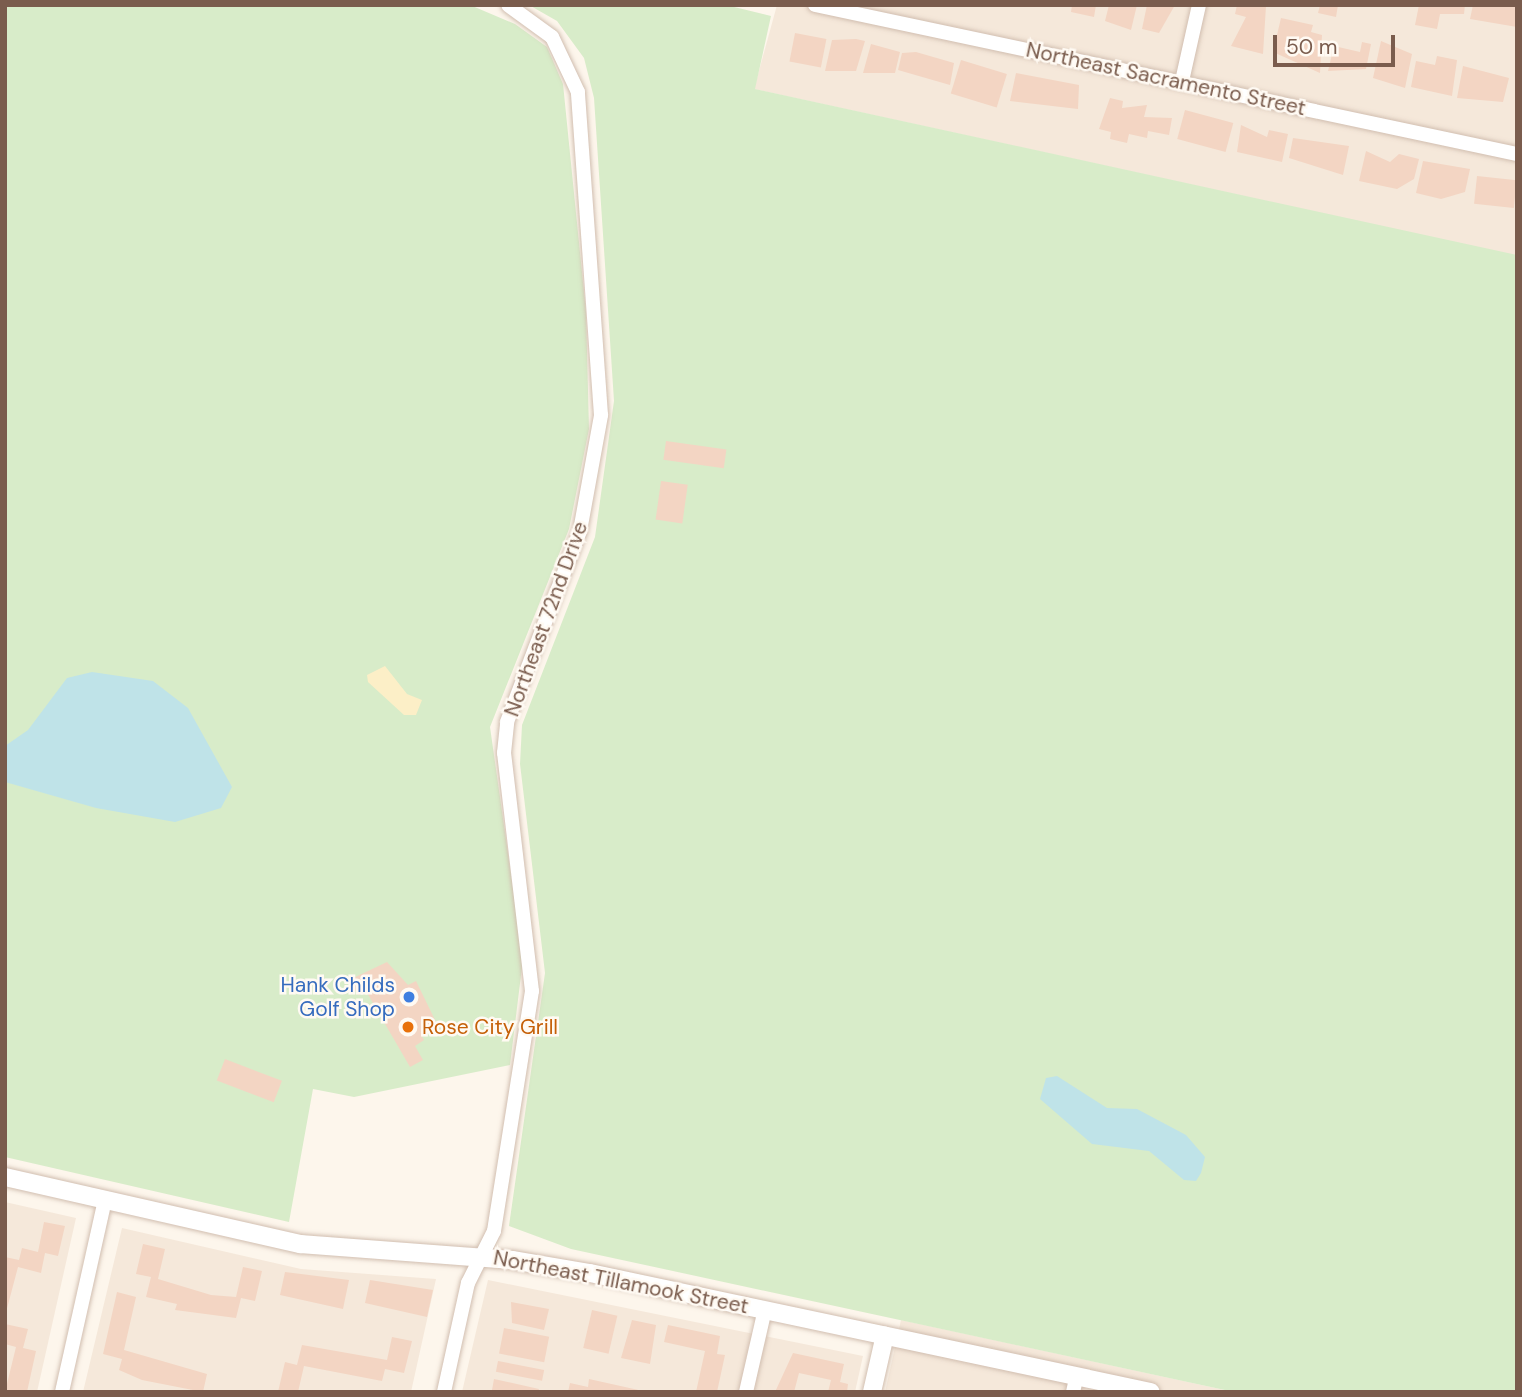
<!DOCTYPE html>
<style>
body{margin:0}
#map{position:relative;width:1522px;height:1397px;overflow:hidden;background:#fdf6ec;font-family:"DM Sans",sans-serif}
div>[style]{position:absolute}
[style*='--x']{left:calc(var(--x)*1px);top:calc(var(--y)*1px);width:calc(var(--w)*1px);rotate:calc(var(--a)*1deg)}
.residential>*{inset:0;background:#f5e8da}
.green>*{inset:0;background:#d8ecc9}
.sand>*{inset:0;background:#fcefc7}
.water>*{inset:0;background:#bfe3e8}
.building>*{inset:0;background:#f3d5c3;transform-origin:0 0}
.roads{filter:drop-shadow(0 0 2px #d1beb0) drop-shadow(0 0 2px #d1beb0)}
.minor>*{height:14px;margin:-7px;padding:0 7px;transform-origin:7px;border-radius:7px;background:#fff}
.tertiary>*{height:18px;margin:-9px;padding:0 9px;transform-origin:9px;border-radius:9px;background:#fff}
.dots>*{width:19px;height:19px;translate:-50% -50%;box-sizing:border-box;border:4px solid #fffaf3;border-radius:50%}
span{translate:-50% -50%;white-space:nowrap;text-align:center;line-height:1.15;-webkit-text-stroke:5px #fffaf3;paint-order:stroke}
.street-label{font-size:21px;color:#7a5c4d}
.shop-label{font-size:21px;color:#366cbe}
.right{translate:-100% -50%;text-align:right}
.food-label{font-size:21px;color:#c56008}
.left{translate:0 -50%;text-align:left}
.frame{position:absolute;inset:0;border:7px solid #7a5c4d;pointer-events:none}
.scale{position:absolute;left:1273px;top:35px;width:122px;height:32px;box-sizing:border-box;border:4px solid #7a5c4d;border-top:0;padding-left:9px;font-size:21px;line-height:24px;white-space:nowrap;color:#7a5c4d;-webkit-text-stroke:5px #fffaf3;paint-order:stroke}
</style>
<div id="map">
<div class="residential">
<i style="clip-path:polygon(777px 5px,1517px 5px,1517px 256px,754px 89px)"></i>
<i style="clip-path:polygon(5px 1202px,76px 1218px,37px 1392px,5px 1392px)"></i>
<i style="clip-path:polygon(122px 1228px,301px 1269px,436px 1279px,411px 1392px,83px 1392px)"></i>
<i style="clip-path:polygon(488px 1280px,863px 1356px,855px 1392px,462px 1392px)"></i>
<i style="clip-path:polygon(901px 1320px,1234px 1392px,885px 1392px)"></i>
</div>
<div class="green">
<i style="clip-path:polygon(5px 5px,470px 5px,515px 24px,547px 47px,563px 84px,586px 312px,589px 429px,569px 529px,490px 727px,523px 959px,510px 1065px,354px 1097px,313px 1089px,289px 1222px,5px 1157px)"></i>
<i style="clip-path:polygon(529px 5px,726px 5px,771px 16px,755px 89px,1517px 255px,1517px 1392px,1234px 1392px,571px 1249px,509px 1226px,545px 973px,520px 764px,522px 725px,595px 537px,614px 401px,594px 98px,584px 58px,557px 21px)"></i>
</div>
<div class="sand">
<i style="clip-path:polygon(385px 666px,407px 694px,422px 700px,416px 715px,404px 715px,368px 682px,367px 675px)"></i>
</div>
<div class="water">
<i style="clip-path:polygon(92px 672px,153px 681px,188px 708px,232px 787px,221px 808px,175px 822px,96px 808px,5px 782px,5px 746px,28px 730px,67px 678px)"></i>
<i style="clip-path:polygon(1057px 1076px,1107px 1108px,1137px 1109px,1186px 1135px,1205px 1157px,1201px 1173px,1196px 1181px,1184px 1180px,1149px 1151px,1092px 1144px,1040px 1099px,1046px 1078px)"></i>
</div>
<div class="building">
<i style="clip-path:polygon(1072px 5px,1096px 5px,1094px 17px,1071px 12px)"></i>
<i style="clip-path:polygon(1109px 5px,1137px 5px,1131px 30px,1105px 21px)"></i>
<i style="clip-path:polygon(1147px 5px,1175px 5px,1159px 33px,1142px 29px)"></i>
<i style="clip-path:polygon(1237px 5px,1266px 6px,1263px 54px,1231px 46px,1246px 17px,1235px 14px)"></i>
<i style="clip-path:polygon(1320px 5px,1338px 5px,1336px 17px,1318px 13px)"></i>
<i style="clip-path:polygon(1419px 5px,1465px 5px,1464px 14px,1440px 14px,1437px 29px,1415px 25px)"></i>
<i style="clip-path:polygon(1473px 5px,1517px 5px,1517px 27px,1470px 19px)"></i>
<i style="clip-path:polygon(1281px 18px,1313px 25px,1311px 32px,1322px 35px,1320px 73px,1273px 52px)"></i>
<i style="left:795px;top:33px;width:32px;height:29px;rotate:11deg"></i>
<i style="clip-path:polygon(856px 39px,865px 41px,856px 71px,825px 71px,832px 40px)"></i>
<i style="clip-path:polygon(1381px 41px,1412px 54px,1405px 88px,1373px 78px)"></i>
<i style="clip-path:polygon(1362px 42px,1371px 44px,1366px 69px,1328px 71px,1334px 46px,1360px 52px)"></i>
<i style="clip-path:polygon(871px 44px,900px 52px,895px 73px,863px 73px)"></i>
<i style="clip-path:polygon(916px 52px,954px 63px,950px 85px,898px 70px,902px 53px)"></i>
<i style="clip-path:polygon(1437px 56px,1457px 60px,1452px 96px,1411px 87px,1416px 61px,1435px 65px)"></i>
<i style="left:961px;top:60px;width:48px;height:35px;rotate:17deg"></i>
<i style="clip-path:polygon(1463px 66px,1509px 78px,1503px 102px,1457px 98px)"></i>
<i style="clip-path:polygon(1016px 73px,1079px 85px,1078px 109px,1010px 101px)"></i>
<i style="clip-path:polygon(1110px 98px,1123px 101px,1122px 108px,1147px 105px,1144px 117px,1172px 118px,1169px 135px,1148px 131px,1147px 138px,1129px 134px,1127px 143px,1110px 139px,1111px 132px,1099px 129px)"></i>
<i style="left:1185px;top:110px;width:50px;height:30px;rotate:15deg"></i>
<i style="clip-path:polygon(1241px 125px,1267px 137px,1269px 130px,1288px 134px,1282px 162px,1237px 152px)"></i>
<i style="clip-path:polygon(1293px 138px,1349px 146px,1343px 175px,1289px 158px)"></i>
<i style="clip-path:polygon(1366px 151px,1390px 162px,1399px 154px,1419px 159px,1414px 179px,1397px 189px,1359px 181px)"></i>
<i style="clip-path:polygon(1423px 161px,1470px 169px,1465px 192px,1441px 199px,1416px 193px)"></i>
<i style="left:1477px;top:176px;width:40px;height:28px;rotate:6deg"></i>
<i style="left:666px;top:441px;width:61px;height:19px;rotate:8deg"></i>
<i style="left:661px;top:481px;width:27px;height:39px;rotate:8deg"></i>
<i style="clip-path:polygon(387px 962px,408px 985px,416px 981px,438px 1026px,421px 1035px,424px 1040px,415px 1046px,423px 1060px,410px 1067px,366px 991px,358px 995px,349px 980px)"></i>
<i style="left:225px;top:1059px;width:61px;height:23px;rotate:21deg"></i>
<i style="clip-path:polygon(44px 1222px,65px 1226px,58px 1256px,45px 1253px,41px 1273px,18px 1267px,5px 1316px,5px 1257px,19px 1260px,22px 1248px,38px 1252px)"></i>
<i style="clip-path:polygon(143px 1244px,165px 1249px,158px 1279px,211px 1295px,236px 1297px,243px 1267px,262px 1271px,255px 1301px,241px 1298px,236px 1318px,175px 1310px,177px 1304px,146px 1297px,151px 1277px,136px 1274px)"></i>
<i style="clip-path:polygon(285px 1272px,349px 1280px,343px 1309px,280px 1295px)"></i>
<i style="clip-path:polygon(370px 1280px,433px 1290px,427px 1317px,365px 1303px)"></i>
<i style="clip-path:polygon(117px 1292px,136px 1297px,124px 1350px,207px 1374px,203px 1392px,142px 1380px,119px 1370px,122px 1359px,103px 1354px)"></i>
<i style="clip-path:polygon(511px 1302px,549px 1309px,544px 1330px,512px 1323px)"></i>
<i style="left:592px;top:1310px;width:26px;height:39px;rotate:13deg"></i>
<i style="clip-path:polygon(632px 1320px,656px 1325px,650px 1364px,621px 1358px)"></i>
<i style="clip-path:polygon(5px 1324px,28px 1329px,23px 1348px,36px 1351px,27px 1392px,5px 1392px,16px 1347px,5px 1344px)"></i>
<i style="clip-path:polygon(668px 1325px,720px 1336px,717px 1354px,725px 1355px,717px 1392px,696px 1392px,705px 1351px,664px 1342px)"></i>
<i style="left:504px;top:1328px;width:46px;height:26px;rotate:11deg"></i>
<i style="clip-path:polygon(392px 1337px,412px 1341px,404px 1373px,385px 1369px,382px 1381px,304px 1366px,298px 1392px,278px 1392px,285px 1362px,297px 1365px,302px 1345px,387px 1360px)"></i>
<i style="clip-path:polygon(793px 1353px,844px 1364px,840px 1382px,848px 1384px,847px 1392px,828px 1392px,831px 1380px,799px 1373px,794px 1392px,775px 1392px)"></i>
<i style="left:498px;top:1361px;width:47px;height:11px;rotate:11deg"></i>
<i style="clip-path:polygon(494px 1379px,539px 1389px,538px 1392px,492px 1390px)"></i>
<i style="clip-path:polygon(589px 1379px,643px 1391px,643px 1392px,568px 1392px,570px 1383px,588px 1387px)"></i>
</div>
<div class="roads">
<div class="minor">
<i style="--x:815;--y:5;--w:718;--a:11.98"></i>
<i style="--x:1182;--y:81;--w:78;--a:-77.4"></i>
<i style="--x:62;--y:1392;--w:198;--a:-77.4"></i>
<i style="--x:444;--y:1392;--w:112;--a:-77.6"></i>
<i style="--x:468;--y:1283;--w:58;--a:-63.4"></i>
<i style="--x:494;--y:1231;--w:243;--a:-81"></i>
<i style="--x:532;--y:991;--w:240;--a:-96.7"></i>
<i style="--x:504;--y:753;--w:31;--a:-84"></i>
<i style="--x:507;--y:722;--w:204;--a:-69.1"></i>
<i style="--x:580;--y:531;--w:118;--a:-79.7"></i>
<i style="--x:601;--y:415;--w:324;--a:-94.1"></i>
<i style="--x:578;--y:92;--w:61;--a:-115.3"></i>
<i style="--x:552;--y:37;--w:54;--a:-144"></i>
<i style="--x:746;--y:1392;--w:85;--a:-77.1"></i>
<i style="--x:1073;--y:1392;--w:17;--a:-77"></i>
</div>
<div class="tertiary">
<i style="--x:5;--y:1177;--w:303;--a:12.8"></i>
<i style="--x:300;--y:1244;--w:213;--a:4.3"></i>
<i style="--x:512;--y:1260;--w:79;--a:9.5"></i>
<i style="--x:590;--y:1273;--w:573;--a:11.98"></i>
<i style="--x:872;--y:1392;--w:58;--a:-77.2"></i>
</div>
</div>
<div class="dots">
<i style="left:409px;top:997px;background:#3f7fe0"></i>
<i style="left:408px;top:1027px;background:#e8710a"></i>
</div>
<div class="street-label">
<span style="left:1166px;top:79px;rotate:12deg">Northeast Sacramento Street</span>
<span style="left:546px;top:619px;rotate:-70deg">Northeast 72nd Drive</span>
<span style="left:621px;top:1282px;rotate:11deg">Northeast Tillamook Street</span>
</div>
<div class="shop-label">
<span class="right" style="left:395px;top:997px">Hank Childs<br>Golf Shop</span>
</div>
<div class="food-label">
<span class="left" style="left:422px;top:1027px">Rose City Grill</span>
</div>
<div class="frame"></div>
<div class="scale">50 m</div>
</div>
